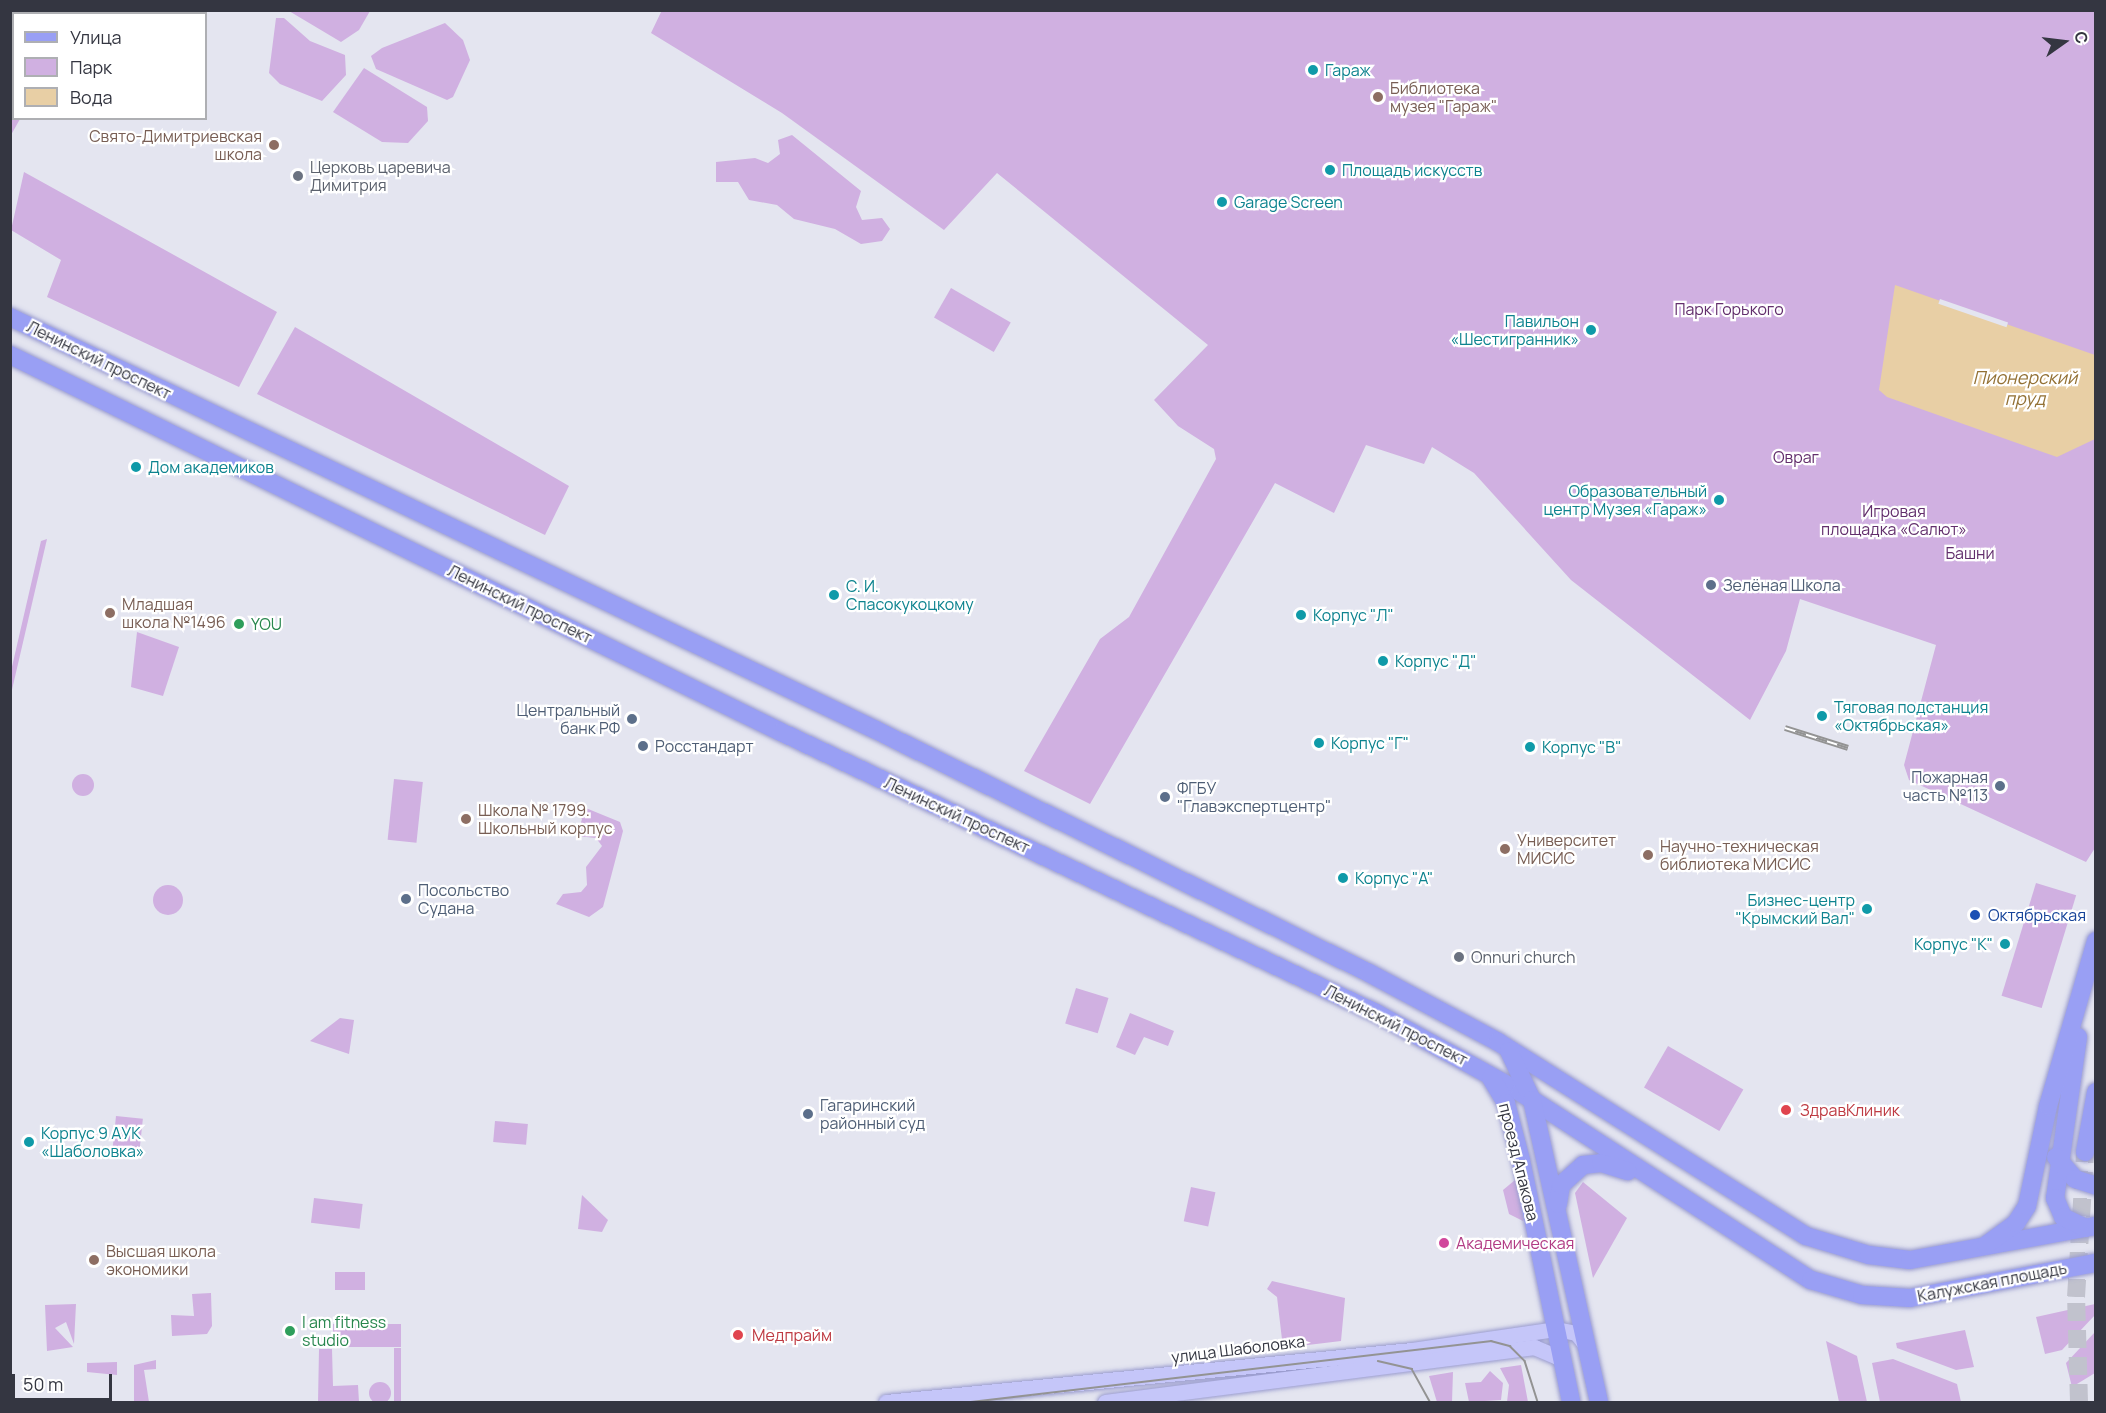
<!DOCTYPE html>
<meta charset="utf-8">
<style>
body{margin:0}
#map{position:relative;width:2106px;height:1413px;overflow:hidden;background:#e4e5f0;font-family:Manrope,sans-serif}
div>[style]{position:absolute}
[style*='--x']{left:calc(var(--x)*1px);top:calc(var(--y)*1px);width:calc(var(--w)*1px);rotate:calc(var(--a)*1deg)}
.green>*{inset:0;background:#d0b0e1;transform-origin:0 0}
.round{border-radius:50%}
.water>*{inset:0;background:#e8cfa5}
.pier>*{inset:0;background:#e4e5f0;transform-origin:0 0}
.primary-tunnel>*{height:18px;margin-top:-9px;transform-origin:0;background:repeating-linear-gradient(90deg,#c1c2cd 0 18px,transparent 0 27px)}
.roads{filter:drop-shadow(0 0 2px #9a9ccf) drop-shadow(0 0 2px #9a9ccf)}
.secondary>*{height:15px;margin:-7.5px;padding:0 7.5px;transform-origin:7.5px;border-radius:7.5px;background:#c5c6f9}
.primary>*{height:18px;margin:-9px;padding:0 9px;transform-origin:9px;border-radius:9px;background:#999ff4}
.tram>*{height:1.5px;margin:-0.75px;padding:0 0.75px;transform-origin:0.75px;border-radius:0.75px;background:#939393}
.rail>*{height:6px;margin-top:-3px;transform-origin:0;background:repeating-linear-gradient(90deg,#fff 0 11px,#939393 0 22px);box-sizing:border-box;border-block:2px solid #939393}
.dots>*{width:16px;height:16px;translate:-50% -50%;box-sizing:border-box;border:3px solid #fff;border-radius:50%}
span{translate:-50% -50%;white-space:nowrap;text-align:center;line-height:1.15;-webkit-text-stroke:4.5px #fff;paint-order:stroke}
.culture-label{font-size:16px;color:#0d838f}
.left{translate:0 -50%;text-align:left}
.right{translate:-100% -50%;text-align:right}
.education-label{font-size:16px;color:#785e54}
.worship-label{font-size:16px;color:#5b616d}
.park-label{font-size:16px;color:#622e6c}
.street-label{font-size:16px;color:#343641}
.service-label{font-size:16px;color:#4e5e75}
.leisure-label{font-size:16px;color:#27864d}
.transit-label{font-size:16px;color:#164399}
.health-label{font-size:16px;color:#be3a42}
.hotel-label{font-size:16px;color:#b23c85}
.water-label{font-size:18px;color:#937135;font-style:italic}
.frame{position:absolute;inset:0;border:12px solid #343641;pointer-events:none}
.legend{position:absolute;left:12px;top:12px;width:195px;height:108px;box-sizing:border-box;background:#fff;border:2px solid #aeafb3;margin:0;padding:8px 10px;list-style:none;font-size:18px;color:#343641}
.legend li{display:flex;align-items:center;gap:12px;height:30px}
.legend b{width:30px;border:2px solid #aeafb3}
.north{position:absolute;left:2034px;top:12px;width:60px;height:60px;-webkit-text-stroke:4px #fff;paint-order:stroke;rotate:76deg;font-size:16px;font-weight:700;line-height:24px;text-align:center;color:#343641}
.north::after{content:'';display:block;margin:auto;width:21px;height:27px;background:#343641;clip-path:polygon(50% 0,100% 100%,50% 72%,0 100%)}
.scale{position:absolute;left:12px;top:1374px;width:100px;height:27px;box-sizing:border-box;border:3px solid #343641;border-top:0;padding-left:8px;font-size:18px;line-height:21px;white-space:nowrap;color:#343641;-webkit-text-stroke:4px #fff;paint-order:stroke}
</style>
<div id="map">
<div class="green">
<i style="clip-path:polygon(11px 10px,86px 11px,14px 14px,14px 118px,20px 119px,11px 135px)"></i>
<i style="clip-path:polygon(662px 10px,2095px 11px,2095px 848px,2086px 862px,1909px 780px,1904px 765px,1936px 645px,1800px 599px,1786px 651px,1750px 720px,1571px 580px,1474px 473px,1432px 447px,1424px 464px,1366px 445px,1334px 513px,1275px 483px,1090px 804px,1024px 771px,1100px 639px,1129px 617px,1216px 459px,1214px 449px,1178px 426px,1154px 400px,1208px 345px,997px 173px,944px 230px,782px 113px,651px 33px)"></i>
<i style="clip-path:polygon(289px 11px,370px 11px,359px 30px,341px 42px)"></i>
<i style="clip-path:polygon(276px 18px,284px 18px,310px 41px,345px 55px,346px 75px,322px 101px,280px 84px,269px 73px)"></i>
<i style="clip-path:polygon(445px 23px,463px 40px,470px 60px,453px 97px,447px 100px,376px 69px,371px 56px,382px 48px)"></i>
<i style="clip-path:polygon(364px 68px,427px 107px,428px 121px,408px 143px,382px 142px,333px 112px)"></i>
<i style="clip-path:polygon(792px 135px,861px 191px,856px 207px,862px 220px,882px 218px,890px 229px,882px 241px,861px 244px,835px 229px,794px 219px,777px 205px,749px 200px,738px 182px,716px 182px,716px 162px,755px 158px,768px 163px,780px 154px,778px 140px)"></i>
<i style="clip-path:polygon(24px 172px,277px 312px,239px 387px,47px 297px,61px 260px,11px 230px)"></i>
<i style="left:951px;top:288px;width:69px;height:34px;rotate:30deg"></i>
<i style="clip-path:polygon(295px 327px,569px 486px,545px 535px,257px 394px)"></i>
<i style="clip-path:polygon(47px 539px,11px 694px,11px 671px,41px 541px)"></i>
<i style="clip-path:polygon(137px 632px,179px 647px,163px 696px,131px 687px)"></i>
<i class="round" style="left:72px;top:774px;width:22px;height:22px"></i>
<i style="left:394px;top:779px;width:29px;height:61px;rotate:6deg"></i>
<i style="clip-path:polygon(576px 804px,620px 822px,623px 831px,603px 907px,589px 917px,556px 904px,563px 894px,581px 892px,587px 885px,586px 867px,602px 846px,596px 838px,577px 836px,582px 819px,575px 813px)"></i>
<i style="left:2036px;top:883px;width:42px;height:118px;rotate:17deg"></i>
<i class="round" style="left:153px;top:885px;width:30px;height:30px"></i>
<i style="left:1076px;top:988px;width:34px;height:37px;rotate:17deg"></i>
<i style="clip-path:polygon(1130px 1013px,1174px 1031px,1168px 1046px,1144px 1037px,1135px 1055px,1116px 1047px)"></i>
<i style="clip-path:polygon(340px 1018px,354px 1020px,349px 1054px,310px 1041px)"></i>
<i style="left:1668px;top:1046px;width:87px;height:48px;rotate:30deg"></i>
<i style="left:116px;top:1116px;width:27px;height:36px;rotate:6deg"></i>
<i style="left:495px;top:1121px;width:33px;height:21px;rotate:5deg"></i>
<i style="clip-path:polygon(1515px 1180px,1524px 1220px,1523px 1221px,1509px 1214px,1503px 1190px)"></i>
<i style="clip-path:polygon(1583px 1182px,1627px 1218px,1593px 1278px,1575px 1193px)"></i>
<i style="left:1191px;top:1187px;width:25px;height:35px;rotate:12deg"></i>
<i style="clip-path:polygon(582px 1195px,608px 1220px,602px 1232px,578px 1229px)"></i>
<i style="left:314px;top:1198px;width:49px;height:25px;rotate:7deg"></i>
<i style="left:335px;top:1272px;width:30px;height:18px"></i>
<i style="clip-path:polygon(1272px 1281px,1345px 1298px,1341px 1341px,1283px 1348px,1277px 1297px,1267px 1289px)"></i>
<i style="clip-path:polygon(211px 1293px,212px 1326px,207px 1334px,172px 1336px,171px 1315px,194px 1316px,192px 1294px)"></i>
<i style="clip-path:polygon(76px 1304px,74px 1344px,66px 1322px,55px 1328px,73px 1347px,47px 1351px,45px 1305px)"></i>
<i style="clip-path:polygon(2095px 1304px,2095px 1315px,2062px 1350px,2045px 1354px,2036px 1317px)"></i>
<i style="left:333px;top:1324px;width:68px;height:23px"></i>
<i style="clip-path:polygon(1965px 1330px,1974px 1367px,1956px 1370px,1897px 1348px,1896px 1343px)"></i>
<i style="clip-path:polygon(2095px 1332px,2095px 1373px,2072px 1387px,2066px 1363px)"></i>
<i style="clip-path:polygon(1826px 1341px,1857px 1356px,1867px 1402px,1839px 1402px)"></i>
<i style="left:394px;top:1348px;width:7px;height:54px"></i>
<i style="clip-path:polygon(319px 1349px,332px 1349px,333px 1386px,358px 1385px,359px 1402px,318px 1402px)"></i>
<i style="clip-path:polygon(1893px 1359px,1957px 1384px,1961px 1402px,1880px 1402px,1872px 1363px)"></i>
<i style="clip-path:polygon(156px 1360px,156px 1369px,144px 1370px,149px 1402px,134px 1402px,134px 1365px)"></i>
<i style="clip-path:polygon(117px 1362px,117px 1375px,87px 1372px,87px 1363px)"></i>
<i style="clip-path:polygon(1521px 1365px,1528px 1402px,1507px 1402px,1509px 1385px,1500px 1368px)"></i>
<i style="clip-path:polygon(1490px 1371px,1503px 1383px,1501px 1400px,1469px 1402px,1465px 1383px,1481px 1382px)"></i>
<i style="clip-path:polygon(1453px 1372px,1452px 1402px,1437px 1402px,1429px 1376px)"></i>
<i class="round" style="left:369px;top:1382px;width:22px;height:22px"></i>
</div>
<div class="water">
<i style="clip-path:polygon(1895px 285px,2095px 355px,2095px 439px,2057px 457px,1887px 397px,1879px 390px)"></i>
</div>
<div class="pier">
<i style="left:1940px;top:299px;width:72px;height:5px;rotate:19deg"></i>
</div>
<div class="primary-tunnel">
<i style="--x:2079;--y:1402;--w:105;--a:-91.6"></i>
<i style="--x:2076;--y:1297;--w:145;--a:-86.4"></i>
</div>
<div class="roads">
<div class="secondary">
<i style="--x:886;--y:1402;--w:529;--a:-5.65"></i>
<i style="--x:1412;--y:1350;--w:146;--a:-8.3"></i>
<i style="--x:1556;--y:1329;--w:20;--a:11"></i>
<i style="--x:1576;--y:1333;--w:18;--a:52"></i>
<i style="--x:1105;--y:1402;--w:433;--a:-7.3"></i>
<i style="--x:1534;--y:1347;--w:30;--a:23"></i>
</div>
<div class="primary">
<i style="--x:10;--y:317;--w:959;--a:25.5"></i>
<i style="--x:876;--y:730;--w:550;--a:26.24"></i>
<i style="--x:1369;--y:973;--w:146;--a:28.1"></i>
<i style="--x:1498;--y:1042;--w:364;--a:32.2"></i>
<i style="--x:1806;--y:1236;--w:66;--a:16.8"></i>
<i style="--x:1869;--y:1255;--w:41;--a:7"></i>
<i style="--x:1910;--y:1260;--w:189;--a:-10.4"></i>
<i style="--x:10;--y:355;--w:858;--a:26.06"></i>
<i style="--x:781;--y:732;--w:658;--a:25.28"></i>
<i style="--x:1376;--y:1013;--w:164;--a:28.7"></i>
<i style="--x:1520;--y:1092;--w:346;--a:32.9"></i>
<i style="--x:1811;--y:1280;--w:53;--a:16.4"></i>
<i style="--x:1862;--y:1295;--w:48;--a:3.6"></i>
<i style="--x:1910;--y:1298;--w:189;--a:-10.7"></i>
<i style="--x:2078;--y:1037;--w:163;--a:98.1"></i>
<i style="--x:2055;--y:1198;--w:21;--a:67"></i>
<i style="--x:2063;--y:1217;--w:25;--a:26"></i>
<i style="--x:1509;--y:1051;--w:54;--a:64.9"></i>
<i style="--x:1532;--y:1100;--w:309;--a:77.5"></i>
<i style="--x:1491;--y:1078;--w:29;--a:59"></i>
<i style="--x:1506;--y:1103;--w:59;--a:75.3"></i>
<i style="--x:1521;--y:1160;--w:247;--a:78.3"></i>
<i style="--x:2085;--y:1152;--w:61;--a:-79.6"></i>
<i style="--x:2056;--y:1157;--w:29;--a:49"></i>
<i style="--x:2075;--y:1179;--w:22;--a:18"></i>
<i style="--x:1558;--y:1204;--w:19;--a:-81"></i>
<i style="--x:1561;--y:1185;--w:30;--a:-42"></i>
<i style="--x:1583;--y:1165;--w:18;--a:-6"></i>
<i style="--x:1601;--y:1163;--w:28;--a:17"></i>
<i style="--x:1986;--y:1245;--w:37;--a:-36"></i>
<i style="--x:2016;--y:1223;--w:20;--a:-57"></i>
<i style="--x:2027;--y:1206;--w:102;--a:-78.1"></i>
<i style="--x:2048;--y:1106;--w:172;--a:-73.8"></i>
</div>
</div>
<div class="tram">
<i style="--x:1378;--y:1361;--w:35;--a:13"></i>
<i style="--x:1412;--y:1369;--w:38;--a:61"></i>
<i style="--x:971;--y:1402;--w:524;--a:-6.69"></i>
<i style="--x:1491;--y:1341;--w:20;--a:15"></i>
<i style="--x:1510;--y:1346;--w:21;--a:45"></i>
<i style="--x:1525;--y:1361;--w:43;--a:72.4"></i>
</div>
<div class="rail">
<i style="--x:1785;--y:728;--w:66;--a:17.6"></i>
</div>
<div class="dots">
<i style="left:1313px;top:70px;background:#0f9aa8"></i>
<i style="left:1378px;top:97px;background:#8d6e63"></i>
<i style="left:274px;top:145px;background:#8d6e63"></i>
<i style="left:1330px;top:170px;background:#0f9aa8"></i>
<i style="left:298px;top:176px;background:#6b7280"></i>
<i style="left:1222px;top:202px;background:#0f9aa8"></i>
<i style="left:1591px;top:330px;background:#0f9aa8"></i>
<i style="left:136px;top:467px;background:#0f9aa8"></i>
<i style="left:1719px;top:500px;background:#0f9aa8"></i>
<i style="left:1711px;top:585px;background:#5c6f8a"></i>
<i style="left:834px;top:595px;background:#0f9aa8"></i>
<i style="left:110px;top:613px;background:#8d6e63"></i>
<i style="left:1301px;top:615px;background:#0f9aa8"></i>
<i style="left:239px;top:624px;background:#2e9e5b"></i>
<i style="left:1383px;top:661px;background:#0f9aa8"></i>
<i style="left:1822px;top:716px;background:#0f9aa8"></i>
<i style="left:632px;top:719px;background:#5c6f8a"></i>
<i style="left:1319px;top:743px;background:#0f9aa8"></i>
<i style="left:643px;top:746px;background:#5c6f8a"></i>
<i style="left:1530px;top:747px;background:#0f9aa8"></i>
<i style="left:2000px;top:786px;background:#5c6f8a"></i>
<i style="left:1165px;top:797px;background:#5c6f8a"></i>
<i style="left:466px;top:819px;background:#8d6e63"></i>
<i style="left:1505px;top:849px;background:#8d6e63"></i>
<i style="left:1648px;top:855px;background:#8d6e63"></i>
<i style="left:1343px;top:878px;background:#0f9aa8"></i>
<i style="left:406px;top:899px;background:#5c6f8a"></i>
<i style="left:1867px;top:909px;background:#0f9aa8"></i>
<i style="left:1975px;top:915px;background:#1a4fb4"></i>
<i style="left:2005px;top:944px;background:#0f9aa8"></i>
<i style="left:1459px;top:957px;background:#6b7280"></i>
<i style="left:1786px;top:1110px;background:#e0444e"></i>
<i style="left:808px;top:1114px;background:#5c6f8a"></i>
<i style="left:29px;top:1142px;background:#0f9aa8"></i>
<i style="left:1444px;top:1243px;background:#d1479c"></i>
<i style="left:94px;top:1260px;background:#8d6e63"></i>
<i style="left:290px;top:1331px;background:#2e9e5b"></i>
<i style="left:738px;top:1335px;background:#e0444e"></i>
</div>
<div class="culture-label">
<span class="left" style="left:1325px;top:70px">Гараж</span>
<span class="left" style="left:1342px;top:170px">Площадь искусств</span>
<span class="left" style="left:1234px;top:202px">Garage Screen</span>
<span class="right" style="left:1579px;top:330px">Павильон<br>«Шестигранник»</span>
<span class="left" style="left:148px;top:467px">Дом академиков</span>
<span class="right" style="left:1707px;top:500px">Образовательный<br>центр Музея «Гараж»</span>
<span class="left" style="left:846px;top:595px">С. И.<br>Спасокукоцкому</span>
<span class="left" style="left:1313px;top:615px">Корпус "Л"</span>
<span class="left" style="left:1395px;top:661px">Корпус "Д"</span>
<span class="left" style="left:1834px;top:716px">Тяговая подстанция<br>«Октябрьская»</span>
<span class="left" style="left:1331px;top:743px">Корпус "Г"</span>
<span class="left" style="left:1542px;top:747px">Корпус "В"</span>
<span class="left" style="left:1355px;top:878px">Корпус "А"</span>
<span class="right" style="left:1855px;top:909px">Бизнес-центр<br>"Крымский Вал"</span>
<span class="right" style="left:1993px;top:944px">Корпус "К"</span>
<span class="left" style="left:41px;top:1142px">Корпус 9 АУК<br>«Шаболовка»</span>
</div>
<div class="education-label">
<span class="left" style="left:1390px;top:97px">Библиотека<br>музея "Гараж"</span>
<span class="right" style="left:262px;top:145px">Свято-Димитриевская<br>школа</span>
<span class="left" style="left:122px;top:613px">Младшая<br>школа №1496</span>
<span class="left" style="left:478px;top:819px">Школа № 1799.<br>Школьный корпус</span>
<span class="left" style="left:1517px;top:849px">Университет<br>МИСИС</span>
<span class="left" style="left:1660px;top:855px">Научно-техническая<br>библиотека МИСИС</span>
<span class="left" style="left:106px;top:1260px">Высшая школа<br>экономики</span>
</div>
<div class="worship-label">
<span class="left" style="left:310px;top:176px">Церковь царевича<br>Димитрия</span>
<span class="left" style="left:1471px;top:957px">Onnuri church</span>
</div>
<div class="park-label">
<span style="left:1729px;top:309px">Парк Горького</span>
<span style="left:1796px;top:457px">Овраг</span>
<span style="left:1894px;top:520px">Игровая<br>площадка «Салют»</span>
<span style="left:1970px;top:553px">Башни</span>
</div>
<div class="street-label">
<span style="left:99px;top:360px;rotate:26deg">Ленинский проспект</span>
<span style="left:520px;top:604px;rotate:26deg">Ленинский проспект</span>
<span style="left:957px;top:815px;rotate:25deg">Ленинский проспект</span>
<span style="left:1396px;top:1025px;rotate:27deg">Ленинский проспект</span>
<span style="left:1519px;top:1162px;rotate:76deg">проезд Апакова</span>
<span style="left:1992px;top:1282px;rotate:-11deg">Калужская площадь</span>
<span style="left:1238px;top:1349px;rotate:-7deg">улица Шаболовка</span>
</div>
<div class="service-label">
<span class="left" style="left:1723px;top:585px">Зелёная Школа</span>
<span class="right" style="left:620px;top:719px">Центральный<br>банк РФ</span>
<span class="left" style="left:655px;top:746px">Росстандарт</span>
<span class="right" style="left:1988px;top:786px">Пожарная<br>часть №113</span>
<span class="left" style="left:1177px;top:797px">ФГБУ<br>"Главэкспертцентр"</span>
<span class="left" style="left:418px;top:899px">Посольство<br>Судана</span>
<span class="left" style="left:820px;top:1114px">Гагаринский<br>районный суд</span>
</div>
<div class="leisure-label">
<span class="left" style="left:251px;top:624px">YOU</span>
<span class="left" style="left:302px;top:1331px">I am fitness<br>studio</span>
</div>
<div class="transit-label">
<span class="left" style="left:1988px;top:915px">Октябрьская</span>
</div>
<div class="health-label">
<span class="left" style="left:1800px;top:1110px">ЗдравКлиник</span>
<span class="left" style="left:752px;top:1335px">Медпрайм</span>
</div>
<div class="hotel-label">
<span class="left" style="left:1456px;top:1243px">Академическая</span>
</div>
<div class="water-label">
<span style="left:2025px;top:388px">Пионерский<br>пруд</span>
</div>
<div class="frame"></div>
<ul class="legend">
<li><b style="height:8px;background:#999ff4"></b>Улица</li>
<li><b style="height:16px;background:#d0b0e1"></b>Парк</li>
<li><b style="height:16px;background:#e8cfa5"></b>Вода</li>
</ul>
<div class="north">С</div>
<div class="scale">50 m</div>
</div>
